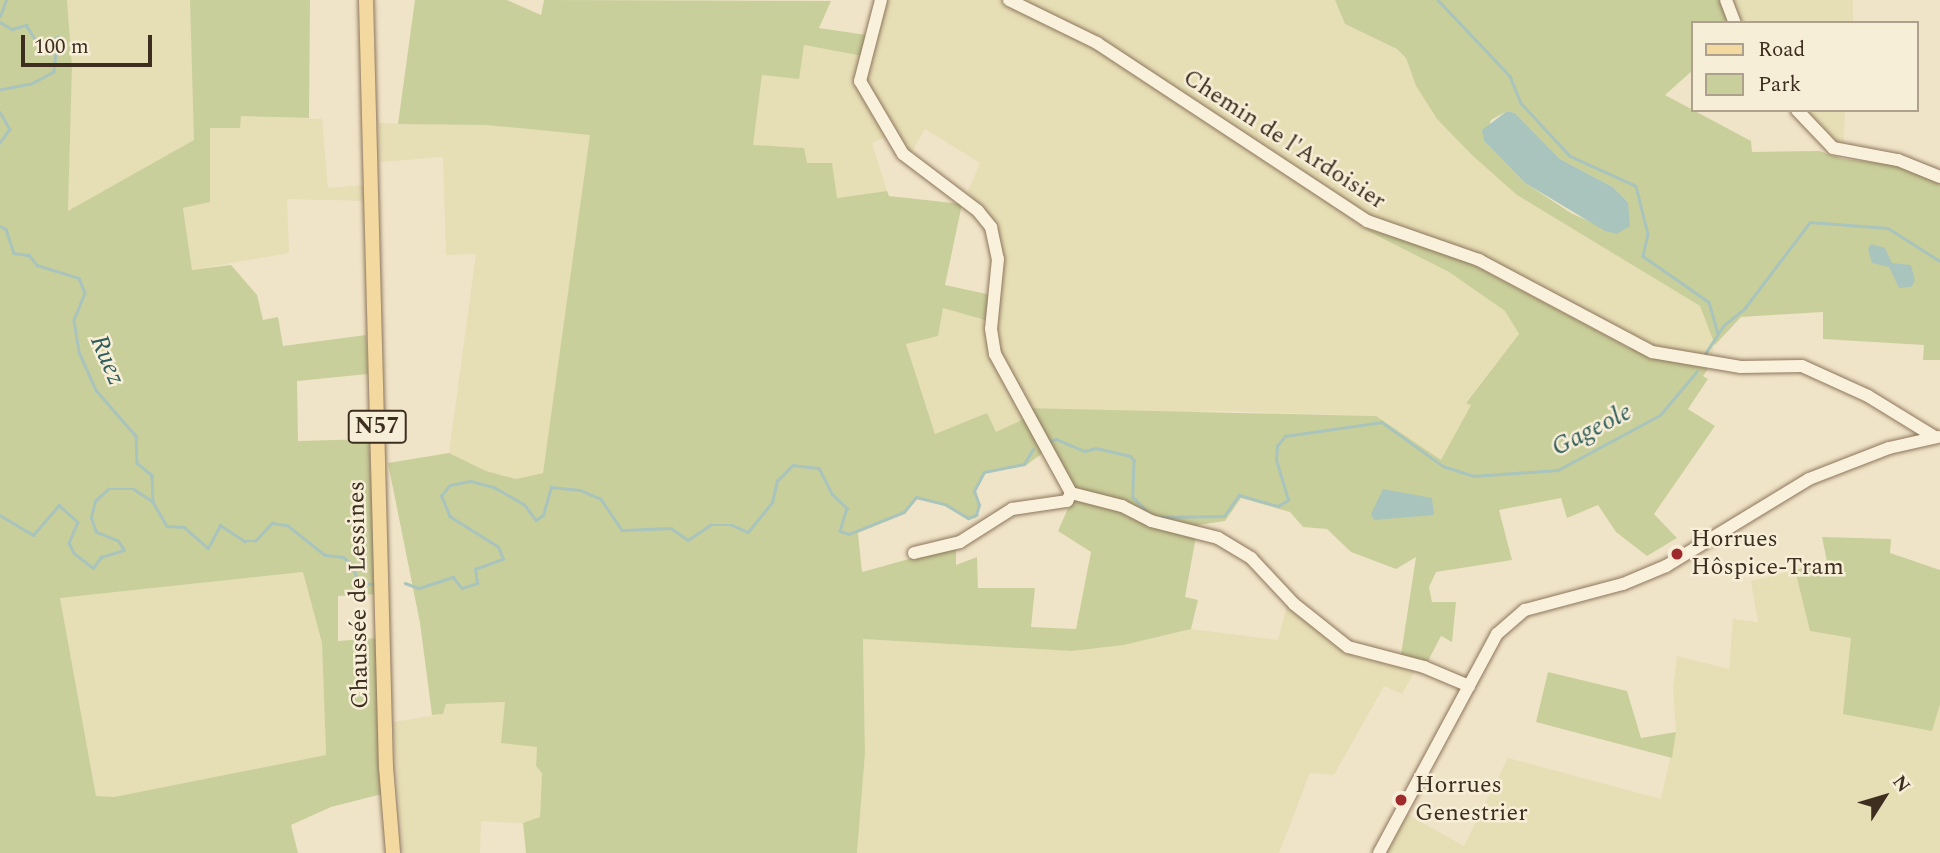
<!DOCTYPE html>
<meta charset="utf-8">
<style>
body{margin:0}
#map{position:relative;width:1940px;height:853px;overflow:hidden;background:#f0e4c8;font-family:Spectral,serif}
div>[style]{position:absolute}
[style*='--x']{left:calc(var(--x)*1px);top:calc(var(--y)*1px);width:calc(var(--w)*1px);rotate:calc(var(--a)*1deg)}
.farmland>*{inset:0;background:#e6deb5;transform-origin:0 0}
.green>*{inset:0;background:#c9cf9b}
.water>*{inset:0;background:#a9c4bc}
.stream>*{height:2.5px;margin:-1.25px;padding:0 1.25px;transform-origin:1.25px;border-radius:1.25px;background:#a9c4bc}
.roads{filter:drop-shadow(0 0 2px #8d765c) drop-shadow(0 0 2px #8d765c)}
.minor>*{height:12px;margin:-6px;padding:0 6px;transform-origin:6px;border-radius:6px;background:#faf1dc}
.major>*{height:14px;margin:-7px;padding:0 7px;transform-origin:7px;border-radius:7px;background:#f3d9a0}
.dots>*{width:19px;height:19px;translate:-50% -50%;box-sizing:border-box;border:4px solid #f7eed8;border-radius:50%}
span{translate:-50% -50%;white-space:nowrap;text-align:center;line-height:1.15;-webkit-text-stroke:5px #f7eed8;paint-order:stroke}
.shield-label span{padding:2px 5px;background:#f7eed8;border:2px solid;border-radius:5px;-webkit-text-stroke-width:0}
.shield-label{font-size:23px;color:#3d2e20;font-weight:700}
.street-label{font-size:24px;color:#3d2e20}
.poi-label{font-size:24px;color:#3d2e20}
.left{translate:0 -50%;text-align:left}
.water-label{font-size:26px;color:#2f5d5a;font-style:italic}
.legend{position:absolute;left:1691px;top:21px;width:228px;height:91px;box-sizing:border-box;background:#f7eed8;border:2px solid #ada18e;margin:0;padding:9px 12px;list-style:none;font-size:21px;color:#3d2e20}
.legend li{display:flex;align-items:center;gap:14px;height:35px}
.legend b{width:35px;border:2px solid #ada18e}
.north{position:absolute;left:1849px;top:762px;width:70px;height:70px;-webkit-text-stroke:5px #f7eed8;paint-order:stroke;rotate:53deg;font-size:19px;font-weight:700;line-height:28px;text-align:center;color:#3d2e20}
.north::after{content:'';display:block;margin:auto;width:24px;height:32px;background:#3d2e20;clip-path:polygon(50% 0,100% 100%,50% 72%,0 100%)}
.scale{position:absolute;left:21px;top:35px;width:131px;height:32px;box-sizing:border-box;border:4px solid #3d2e20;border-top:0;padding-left:9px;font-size:21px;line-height:24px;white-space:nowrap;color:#3d2e20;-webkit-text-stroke:5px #f7eed8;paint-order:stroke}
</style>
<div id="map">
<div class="farmland">
<i style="clip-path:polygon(67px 0,190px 0,195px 140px,68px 212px,72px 67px)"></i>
<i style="clip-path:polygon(882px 0,1335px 0,1345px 24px,1397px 49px,1406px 58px,1416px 86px,1437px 119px,1517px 195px,1700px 306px,1715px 345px,1708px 369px,1652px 357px,1366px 230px,1449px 272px,1505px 311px,1519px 334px,1466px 402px,1472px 405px,1441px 461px,1376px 416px,1219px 411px,1028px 417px,996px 432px,935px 434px,906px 344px,943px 308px,992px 322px,1000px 254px,968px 191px,980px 163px,925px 129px,909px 157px,892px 135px,872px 143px,887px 191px,837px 198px,807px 163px,753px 145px,762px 75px,804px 45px,868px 57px)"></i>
<i style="left:1730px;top:0;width:123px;height:25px"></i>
<i style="clip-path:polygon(1805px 110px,1845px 110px,1843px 151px)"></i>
<i style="clip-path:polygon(241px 116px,322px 119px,328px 188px,365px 185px,366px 201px,287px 199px,289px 253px,192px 270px,183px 208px,210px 202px,210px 128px)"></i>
<i style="clip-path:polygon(379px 123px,486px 125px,591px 134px,543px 473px,516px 479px,486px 471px,449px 453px,476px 254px,446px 255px,443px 157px,380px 162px)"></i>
<i style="clip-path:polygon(1795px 570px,1810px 631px,1851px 638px,1940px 704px,1940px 853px,1383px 853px,1405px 813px,1464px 846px,1508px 758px,1661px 799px,1676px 732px,1673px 687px,1677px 656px,1729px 669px,1733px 619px,1758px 622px,1751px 581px)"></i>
<i style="clip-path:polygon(304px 572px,322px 643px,326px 755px,114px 797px,96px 796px,60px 598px)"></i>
<i style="clip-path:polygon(1287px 605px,1355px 657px,1415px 671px,1402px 694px,1384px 686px,1334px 775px,1310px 773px,1279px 853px,857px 853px,865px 753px,863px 639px,1072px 651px,1124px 645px,1191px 629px,1278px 640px)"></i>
<i style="clip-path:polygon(506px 702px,537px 746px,536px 766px,542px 772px,540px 817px,531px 824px,481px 821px,480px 853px,403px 853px,393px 722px,443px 714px,446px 704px)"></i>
</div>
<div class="green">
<i style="clip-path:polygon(evenodd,0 0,67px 0,72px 67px,68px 211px,194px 140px,190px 0,310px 0,309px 118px,241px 116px,240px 128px,210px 128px,210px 202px,183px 208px,192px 270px,231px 265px,257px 295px,263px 320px,278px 317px,283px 346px,366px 335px,368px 374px,297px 381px,298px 441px,369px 439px,377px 594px,338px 596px,338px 641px,377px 638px,382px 794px,331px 807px,291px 825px,298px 853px,0 853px,0 0,303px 572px,322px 643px,326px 755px,114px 797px,96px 796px,60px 598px,303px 572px)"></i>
<i style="clip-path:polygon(evenodd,415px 0,507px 0,541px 15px,544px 0,831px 1px,819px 28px,873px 36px,868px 57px,804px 45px,799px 79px,762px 75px,753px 145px,804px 148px,807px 163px,832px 163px,837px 198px,887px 191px,889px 196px,962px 204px,945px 285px,996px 296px,992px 322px,943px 308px,938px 336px,906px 344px,935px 434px,987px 413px,996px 432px,1028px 417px,1023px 408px,1376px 416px,1441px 460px,1471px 405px,1466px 403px,1519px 334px,1505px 311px,1449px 272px,1362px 228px,1453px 254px,1627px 347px,1652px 357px,1708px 369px,1703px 376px,1708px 379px,1688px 409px,1715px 426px,1654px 514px,1677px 538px,1647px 556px,1616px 532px,1598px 505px,1567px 518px,1561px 498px,1499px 510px,1512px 560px,1436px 572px,1429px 587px,1432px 602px,1456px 602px,1452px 642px,1441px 636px,1427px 663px,1401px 655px,1416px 557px,1396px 569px,1351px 552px,1327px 529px,1303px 527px,1290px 512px,1241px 498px,1225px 521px,1198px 525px,1185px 597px,1198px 600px,1191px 629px,1124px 645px,1072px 651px,863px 639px,865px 753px,857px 853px,526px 853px,523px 823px,540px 817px,542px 773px,536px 766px,537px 747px,501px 743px,505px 702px,446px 704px,443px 714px,432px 715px,420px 623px,388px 463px,449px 453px,486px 471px,516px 479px,543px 473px,590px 135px,486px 125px,398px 124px,415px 0,1047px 450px,1076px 490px,1058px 531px,1091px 552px,1076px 629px,1031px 627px,1035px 588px,978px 588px,977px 557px,956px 565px,956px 546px,862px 572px,858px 533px,904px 514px,917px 499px,944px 505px,968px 520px,976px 518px,980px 505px,976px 491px,985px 473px,1025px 466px,1047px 450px)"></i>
<i style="clip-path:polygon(evenodd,1335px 0,1721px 0,1729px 23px,1693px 23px,1693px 70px,1665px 95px,1751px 141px,1752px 152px,1819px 151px,1843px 159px,1897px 165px,1940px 181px,1940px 360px,1923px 360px,1924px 345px,1823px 339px,1823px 312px,1741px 317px,1715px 345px,1700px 306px,1517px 195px,1473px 156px,1437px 119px,1416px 86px,1406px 58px,1397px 49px,1345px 24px,1335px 0,1507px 111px,1515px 113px,1560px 159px,1613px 187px,1628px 202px,1617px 234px,1571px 213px,1525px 183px,1484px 141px,1491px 120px,1507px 111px)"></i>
<i style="clip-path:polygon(1822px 537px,1891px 539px,1890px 553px,1940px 570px,1940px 704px,1932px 731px,1843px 714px,1851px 638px,1810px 631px,1795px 570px,1827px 562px)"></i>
<i style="clip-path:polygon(1548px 672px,1627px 691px,1641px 738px,1676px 732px,1672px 758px,1536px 722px)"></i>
</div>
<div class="water">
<i style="clip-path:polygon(1507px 111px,1515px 113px,1560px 159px,1613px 187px,1628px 202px,1630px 226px,1617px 234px,1605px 231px,1525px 183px,1484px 141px,1482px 130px)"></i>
<i style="clip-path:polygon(1871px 244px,1885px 248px,1892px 263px,1911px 265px,1915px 281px,1911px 287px,1899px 288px,1889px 267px,1872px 263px,1868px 249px)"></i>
<i style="clip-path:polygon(1383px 489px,1432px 498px,1434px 515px,1374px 520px,1371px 514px)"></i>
</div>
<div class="stream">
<i style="--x:1438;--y:0;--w:105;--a:46.5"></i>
<i style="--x:1510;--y:76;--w:29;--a:68"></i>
<i style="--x:1521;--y:103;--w:72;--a:47.2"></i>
<i style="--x:1570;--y:156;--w:72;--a:24.4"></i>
<i style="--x:1636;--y:186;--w:49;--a:76"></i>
<i style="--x:1648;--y:234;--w:23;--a:103"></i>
<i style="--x:1643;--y:256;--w:80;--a:34.9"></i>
<i style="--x:1709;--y:302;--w:33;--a:74"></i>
<i style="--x:0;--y:16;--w:17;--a:-69"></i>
<i style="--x:0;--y:22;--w:14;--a:30"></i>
<i style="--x:12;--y:29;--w:15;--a:-16"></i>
<i style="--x:26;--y:25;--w:20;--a:57"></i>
<i style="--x:37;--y:42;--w:22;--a:-13"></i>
<i style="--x:58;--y:37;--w:35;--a:97"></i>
<i style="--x:54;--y:72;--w:26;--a:152"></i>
<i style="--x:31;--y:84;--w:32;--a:169"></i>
<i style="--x:0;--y:112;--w:20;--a:60"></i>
<i style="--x:10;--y:129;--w:17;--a:126"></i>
<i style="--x:0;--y:226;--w:7;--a:27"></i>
<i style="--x:6;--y:229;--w:25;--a:72"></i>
<i style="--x:14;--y:253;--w:15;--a:8"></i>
<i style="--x:29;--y:255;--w:13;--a:51"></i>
<i style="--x:37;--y:265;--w:44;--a:17.2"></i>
<i style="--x:79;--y:278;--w:16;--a:68"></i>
<i style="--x:85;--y:293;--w:29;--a:112"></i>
<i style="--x:74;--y:320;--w:32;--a:81"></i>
<i style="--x:79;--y:352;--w:42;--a:65.9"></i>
<i style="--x:96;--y:390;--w:61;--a:49"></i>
<i style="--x:136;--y:436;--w:27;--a:88"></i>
<i style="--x:137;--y:463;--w:19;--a:39"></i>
<i style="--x:152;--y:475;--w:27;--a:88"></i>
<i style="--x:1705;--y:354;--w:33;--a:-57"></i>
<i style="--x:1723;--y:326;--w:27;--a:-39"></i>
<i style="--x:1744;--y:309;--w:109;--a:-52.8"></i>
<i style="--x:1810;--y:222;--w:78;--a:4.4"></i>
<i style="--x:1888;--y:228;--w:62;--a:32.4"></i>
<i style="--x:1047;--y:443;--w:10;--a:-24"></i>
<i style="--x:1056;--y:439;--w:30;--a:23"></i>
<i style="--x:1084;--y:451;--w:12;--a:-14"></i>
<i style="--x:1096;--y:448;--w:35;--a:13"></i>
<i style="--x:1130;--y:456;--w:6;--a:45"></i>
<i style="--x:1134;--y:460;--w:37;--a:92"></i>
<i style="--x:1133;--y:497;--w:24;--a:45"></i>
<i style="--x:0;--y:515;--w:39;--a:31"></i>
<i style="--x:33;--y:535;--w:40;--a:-49"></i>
<i style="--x:59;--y:505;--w:25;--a:42"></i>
<i style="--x:78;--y:522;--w:23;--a:113"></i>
<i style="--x:69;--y:543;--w:11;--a:63"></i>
<i style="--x:74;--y:553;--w:24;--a:38"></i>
<i style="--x:93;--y:568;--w:14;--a:-54"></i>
<i style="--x:101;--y:557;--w:24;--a:-17"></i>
<i style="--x:124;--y:550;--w:11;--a:-124"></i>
<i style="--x:118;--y:541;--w:24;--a:-158"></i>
<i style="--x:96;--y:532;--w:15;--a:-110"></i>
<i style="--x:91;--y:518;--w:17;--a:-77"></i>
<i style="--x:95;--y:501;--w:18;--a:-43"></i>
<i style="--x:108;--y:489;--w:26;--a:0"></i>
<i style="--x:134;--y:489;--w:23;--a:34"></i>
<i style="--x:153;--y:502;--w:28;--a:60"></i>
<i style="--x:167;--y:526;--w:17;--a:3"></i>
<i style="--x:184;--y:527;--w:32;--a:41"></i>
<i style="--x:208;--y:548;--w:26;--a:-62"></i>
<i style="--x:220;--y:525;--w:30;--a:33"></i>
<i style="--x:245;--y:541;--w:10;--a:0"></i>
<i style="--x:255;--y:541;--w:25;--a:-47"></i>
<i style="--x:272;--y:523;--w:15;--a:8"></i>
<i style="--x:287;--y:525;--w:48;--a:38.3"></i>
<i style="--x:325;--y:555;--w:18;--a:6"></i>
<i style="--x:343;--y:557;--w:11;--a:38"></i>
<i style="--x:352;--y:564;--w:20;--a:70"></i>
<i style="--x:359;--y:583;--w:13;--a:4"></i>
<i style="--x:1160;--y:517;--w:64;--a:-0.9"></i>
<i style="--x:1224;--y:516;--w:26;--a:-54"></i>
<i style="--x:1239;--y:495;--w:41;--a:15.8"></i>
<i style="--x:1278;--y:506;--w:12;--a:-31"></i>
<i style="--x:1288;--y:500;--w:42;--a:-106.7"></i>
<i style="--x:1276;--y:460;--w:14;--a:-86"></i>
<i style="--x:1277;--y:446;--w:13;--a:-51"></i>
<i style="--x:1285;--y:436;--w:98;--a:-8.2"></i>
<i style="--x:1382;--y:422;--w:75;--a:35.8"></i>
<i style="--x:1443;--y:466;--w:32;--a:18"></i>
<i style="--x:1473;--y:476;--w:85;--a:-4"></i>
<i style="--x:1558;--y:470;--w:116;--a:-28.3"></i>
<i style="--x:1660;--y:415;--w:57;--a:-49.9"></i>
<i style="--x:405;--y:583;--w:15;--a:20"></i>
<i style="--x:419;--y:588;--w:36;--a:-18"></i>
<i style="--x:453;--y:577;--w:14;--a:51"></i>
<i style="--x:462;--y:588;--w:16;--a:-18"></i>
<i style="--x:477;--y:583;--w:14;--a:-98"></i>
<i style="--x:475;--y:569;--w:30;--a:-20"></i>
<i style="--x:503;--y:559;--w:13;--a:-113"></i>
<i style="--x:498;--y:547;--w:57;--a:-148"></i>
<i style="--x:450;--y:517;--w:23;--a:-113"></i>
<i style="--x:441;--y:496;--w:14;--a:-51"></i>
<i style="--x:450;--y:485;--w:21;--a:-11"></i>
<i style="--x:471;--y:481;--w:24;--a:15"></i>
<i style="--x:494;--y:487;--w:34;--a:30"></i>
<i style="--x:524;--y:504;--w:20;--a:53"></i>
<i style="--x:536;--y:520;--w:9;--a:-36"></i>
<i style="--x:543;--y:515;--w:29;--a:-74"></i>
<i style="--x:551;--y:487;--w:29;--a:6"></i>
<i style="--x:580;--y:490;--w:23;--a:23"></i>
<i style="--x:601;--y:499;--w:37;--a:56"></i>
<i style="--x:622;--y:530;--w:49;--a:-2.3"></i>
<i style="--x:671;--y:528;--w:21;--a:35"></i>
<i style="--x:688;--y:540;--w:27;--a:-34"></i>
<i style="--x:710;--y:525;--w:22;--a:0"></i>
<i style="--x:732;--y:525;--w:17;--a:24"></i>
<i style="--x:748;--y:532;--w:38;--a:-51"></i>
<i style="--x:772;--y:502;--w:22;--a:-77"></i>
<i style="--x:777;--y:481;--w:23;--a:-45"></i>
<i style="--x:793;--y:465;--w:26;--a:7"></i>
<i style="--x:819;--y:468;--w:29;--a:63"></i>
<i style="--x:832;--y:494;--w:21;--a:43"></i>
<i style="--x:847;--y:508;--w:24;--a:107"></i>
<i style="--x:840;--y:531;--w:9;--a:18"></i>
<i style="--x:849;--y:534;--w:59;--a:-21.8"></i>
<i style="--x:904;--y:512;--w:19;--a:-51"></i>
<i style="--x:916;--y:497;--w:30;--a:14"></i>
<i style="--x:945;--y:504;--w:27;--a:31"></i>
<i style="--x:968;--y:518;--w:9;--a:-21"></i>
<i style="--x:976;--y:515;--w:10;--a:-73"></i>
<i style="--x:979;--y:505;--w:15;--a:-110"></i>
<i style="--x:974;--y:491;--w:21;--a:-62"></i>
<i style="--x:984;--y:472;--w:41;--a:-11.3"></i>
<i style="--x:1024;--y:464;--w:17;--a:-59"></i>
</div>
<div class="roads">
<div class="minor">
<i style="--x:881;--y:0;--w:84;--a:104.5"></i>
<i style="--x:860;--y:81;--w:85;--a:59.5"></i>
<i style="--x:903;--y:154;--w:94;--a:37.2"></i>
<i style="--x:978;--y:211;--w:21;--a:51"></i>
<i style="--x:991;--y:227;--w:33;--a:78"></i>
<i style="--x:998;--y:259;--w:70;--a:95.7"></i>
<i style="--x:991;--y:329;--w:25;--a:81"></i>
<i style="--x:995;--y:354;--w:158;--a:61.3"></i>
<i style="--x:1071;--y:493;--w:53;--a:14.3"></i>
<i style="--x:1122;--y:506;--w:33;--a:27"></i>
<i style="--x:1151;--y:521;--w:69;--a:14.2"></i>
<i style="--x:1218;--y:538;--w:39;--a:31"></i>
<i style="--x:1251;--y:558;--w:63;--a:46.9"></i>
<i style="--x:1294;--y:604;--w:69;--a:38.5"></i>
<i style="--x:1348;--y:647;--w:79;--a:14.7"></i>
<i style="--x:1424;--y:667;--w:49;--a:22.9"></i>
<i style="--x:1009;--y:0;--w:98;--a:26"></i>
<i style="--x:1097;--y:43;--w:323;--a:33.4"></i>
<i style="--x:1367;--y:221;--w:119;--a:19.2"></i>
<i style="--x:1479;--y:260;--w:196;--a:28"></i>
<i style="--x:1652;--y:352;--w:90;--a:9.6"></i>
<i style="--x:1741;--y:367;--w:61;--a:-0.9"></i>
<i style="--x:1802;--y:366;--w:72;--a:24.4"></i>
<i style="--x:1868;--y:396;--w:76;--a:31.6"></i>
<i style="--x:1726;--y:0;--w:25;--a:69"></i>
<i style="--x:1797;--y:110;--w:52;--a:46.5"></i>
<i style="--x:1833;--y:148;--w:66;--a:10.5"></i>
<i style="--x:1898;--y:160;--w:45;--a:22"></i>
<i style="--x:914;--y:553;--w:47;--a:-13.4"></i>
<i style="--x:960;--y:542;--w:62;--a:-32.4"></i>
<i style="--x:1012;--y:509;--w:56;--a:-8.3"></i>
<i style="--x:1067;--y:501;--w:9;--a:-63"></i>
<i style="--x:1379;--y:853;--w:249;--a:-61.7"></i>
<i style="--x:1497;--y:634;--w:37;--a:-41"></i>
<i style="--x:1525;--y:610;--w:101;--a:-14.9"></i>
<i style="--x:1623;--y:584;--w:47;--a:-22.7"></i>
<i style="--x:1666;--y:566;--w:167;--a:-31.3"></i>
<i style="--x:1809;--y:479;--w:86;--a:-21.2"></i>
<i style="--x:1889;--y:448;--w:50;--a:-12.7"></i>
</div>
<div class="major">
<i style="--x:366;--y:0;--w:767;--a:88.51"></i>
<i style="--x:386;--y:767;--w:86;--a:85.3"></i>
</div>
</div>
<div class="dots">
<i style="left:1677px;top:554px;background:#9e2a2b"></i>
<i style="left:1401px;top:800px;background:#9e2a2b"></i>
</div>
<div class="shield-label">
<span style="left:377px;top:427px">N57</span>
</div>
<div class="street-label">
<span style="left:1284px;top:140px;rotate:33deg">Chemin de l'Ardoisier</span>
<span style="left:359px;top:595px;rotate:-91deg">Chaussée de Lessines</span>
</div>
<div class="poi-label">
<span class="left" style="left:1691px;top:554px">Horrues<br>Hôspice-Tram</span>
<span class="left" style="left:1415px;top:800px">Horrues<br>Genestrier</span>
</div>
<div class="water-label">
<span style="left:107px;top:360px;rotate:67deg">Ruez</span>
<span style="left:1592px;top:430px;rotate:-27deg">Gageole</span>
</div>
<ul class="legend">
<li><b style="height:9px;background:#f3d9a0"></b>Road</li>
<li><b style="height:19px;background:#c9cf9b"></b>Park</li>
</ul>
<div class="north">N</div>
<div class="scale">100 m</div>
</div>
